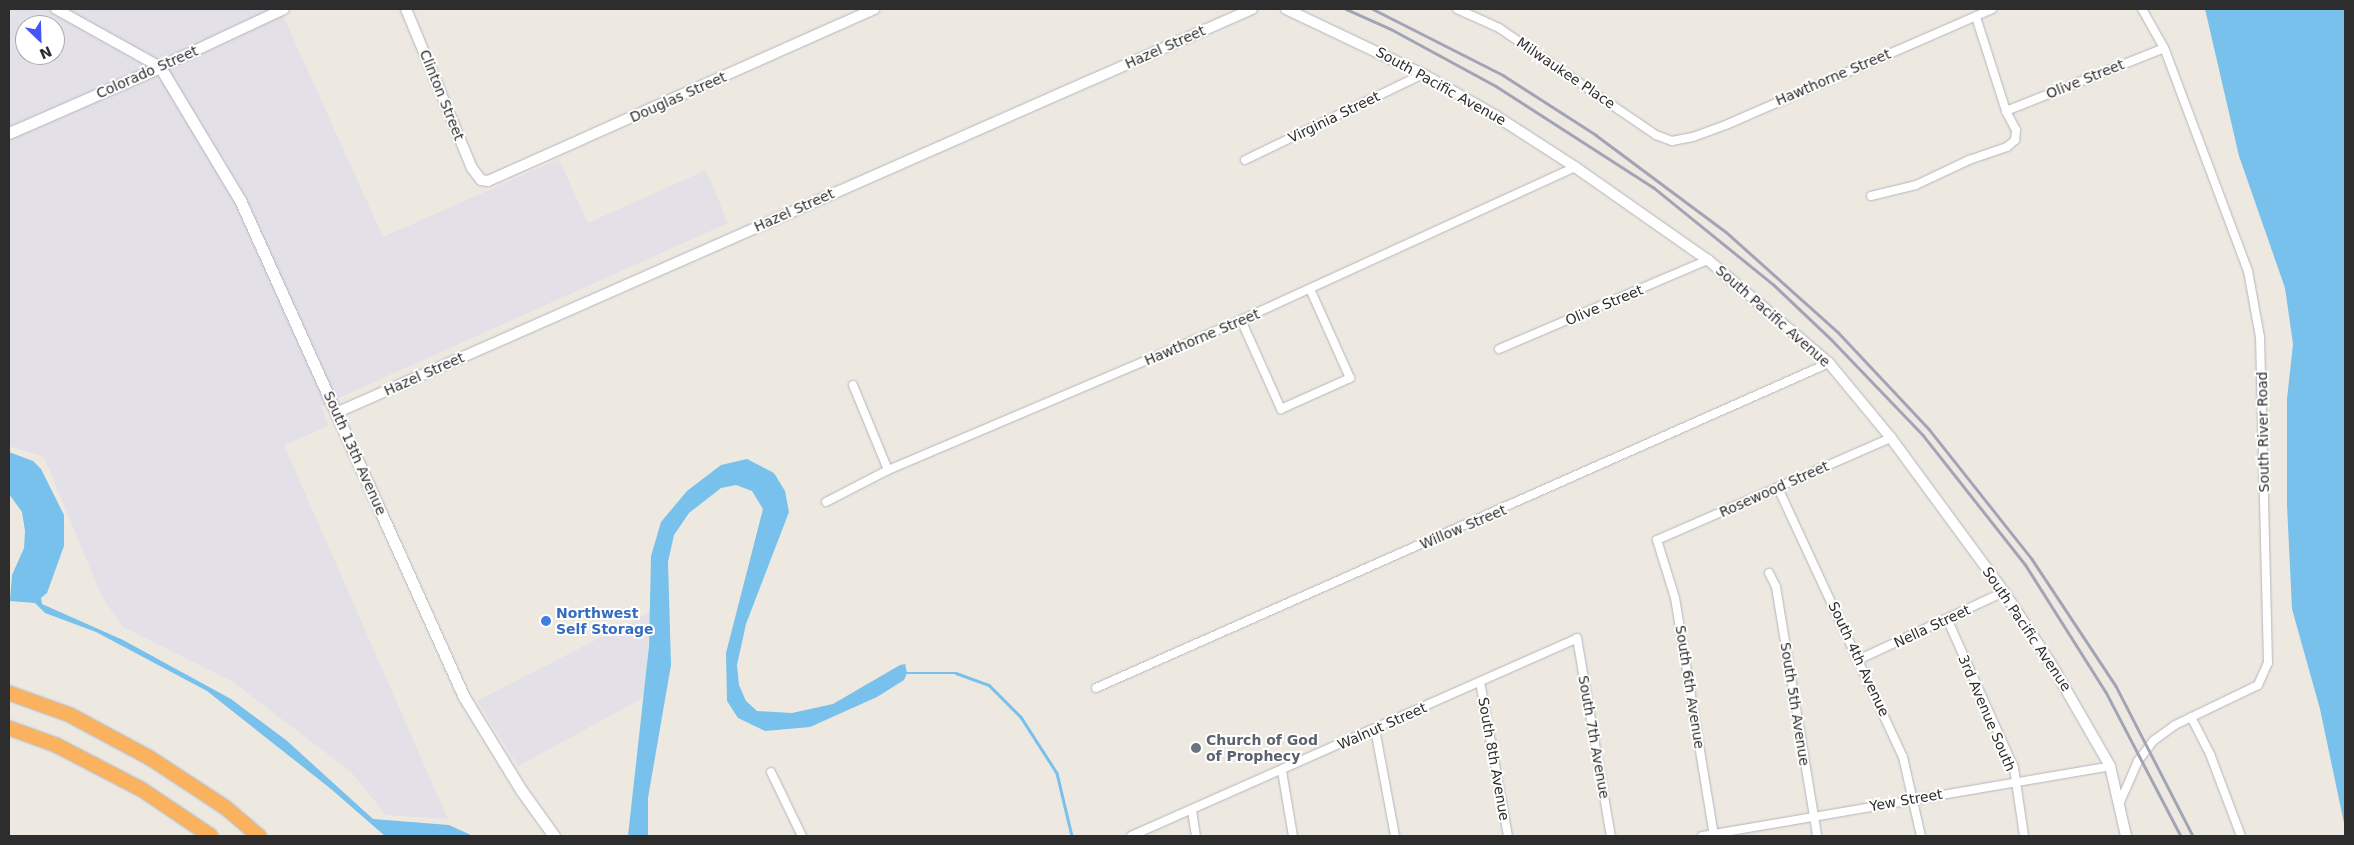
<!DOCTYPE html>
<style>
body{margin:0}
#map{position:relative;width:2354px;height:845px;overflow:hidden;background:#eee9e0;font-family:"DejaVu Sans",sans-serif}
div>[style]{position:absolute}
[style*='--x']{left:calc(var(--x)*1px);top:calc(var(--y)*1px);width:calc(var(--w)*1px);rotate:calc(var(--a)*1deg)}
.industrial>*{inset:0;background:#e3e0e7}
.water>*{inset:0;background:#77c1ec}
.stream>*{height:2.5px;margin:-1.25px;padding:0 1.25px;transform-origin:1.25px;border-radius:1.25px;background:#77c1ec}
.roads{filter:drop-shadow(0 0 1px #b3b5c0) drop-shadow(0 0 1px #b3b5c0)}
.minor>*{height:8px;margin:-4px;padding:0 4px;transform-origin:4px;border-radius:4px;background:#fff}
.tertiary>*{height:10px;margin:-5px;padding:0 5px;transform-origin:5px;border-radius:5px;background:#fff}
.secondary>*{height:11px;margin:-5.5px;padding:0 5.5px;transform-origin:5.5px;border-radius:5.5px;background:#fff}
.motorway>*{height:14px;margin:-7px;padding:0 7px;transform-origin:7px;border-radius:7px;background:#fab25f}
.rail>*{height:2.5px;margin:-1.25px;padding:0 1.25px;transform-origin:1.25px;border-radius:1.25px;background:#a2a3b6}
.dots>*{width:14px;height:14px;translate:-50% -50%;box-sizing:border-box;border:2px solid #fff;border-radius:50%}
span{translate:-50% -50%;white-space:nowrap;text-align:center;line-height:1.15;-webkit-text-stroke:4px #fff;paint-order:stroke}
.street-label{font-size:14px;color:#2d2d2d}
.shop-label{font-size:14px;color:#366cbe;font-weight:700}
.left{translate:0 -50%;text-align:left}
.worship-label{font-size:14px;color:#5b616d;font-weight:700}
.frame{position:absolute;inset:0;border:10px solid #2d2d2d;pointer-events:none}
.north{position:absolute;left:15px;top:15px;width:50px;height:50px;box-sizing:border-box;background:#fff;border:1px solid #ababab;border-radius:50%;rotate:156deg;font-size:14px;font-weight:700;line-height:20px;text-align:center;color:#2d2d2d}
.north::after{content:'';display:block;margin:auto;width:18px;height:22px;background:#4654f5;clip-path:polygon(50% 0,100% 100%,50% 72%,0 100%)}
</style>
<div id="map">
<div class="industrial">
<i style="clip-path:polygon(evenodd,9px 9px,280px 9px,383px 237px,559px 159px,588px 223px,706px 170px,728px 223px,321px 406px,329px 426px,284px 445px,448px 819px,386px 815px,351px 772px,233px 682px,123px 627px,102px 597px,44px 457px,9px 446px,9px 9px,25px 25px,55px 25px,55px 55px,25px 55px,25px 25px)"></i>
<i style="clip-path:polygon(650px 612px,645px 697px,518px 766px,477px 701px)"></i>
</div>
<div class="water">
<i style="clip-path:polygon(2205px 9px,2345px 9px,2345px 828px,2320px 709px,2292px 609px,2287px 505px,2287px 399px,2293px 344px,2285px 288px,2239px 156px)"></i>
<i style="clip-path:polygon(9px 452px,33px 461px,41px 469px,64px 515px,64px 546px,47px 593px,41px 598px,42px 604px,123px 640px,231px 699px,286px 740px,373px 819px,449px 825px,473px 836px,385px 836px,331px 789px,207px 691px,96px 632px,45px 613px,35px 603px,10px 601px,12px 575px,24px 548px,25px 531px,22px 512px,9px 494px)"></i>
<i style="clip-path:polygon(747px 459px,774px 473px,785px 491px,789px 512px,746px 624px,737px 665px,739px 685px,746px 701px,757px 711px,792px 713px,833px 704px,900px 665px,905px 664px,907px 673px,904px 680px,877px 697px,810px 727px,765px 731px,738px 718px,727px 701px,726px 653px,763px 509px,752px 491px,736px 485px,721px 488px,689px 513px,674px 535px,668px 562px,671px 665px,648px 798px,648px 836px,628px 836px,649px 646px,651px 556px,661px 522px,687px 491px,721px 465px)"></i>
</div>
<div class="stream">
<i style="--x:907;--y:673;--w:49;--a:0"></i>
<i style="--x:956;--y:673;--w:35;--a:20"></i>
<i style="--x:989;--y:685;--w:45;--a:45"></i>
<i style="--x:1021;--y:717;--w:67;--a:57.3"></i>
<i style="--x:1057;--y:773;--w:65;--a:76.6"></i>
</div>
<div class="roads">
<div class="minor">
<i style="--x:1457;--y:9;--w:46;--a:24.3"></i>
<i style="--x:1499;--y:28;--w:190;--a:34.3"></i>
<i style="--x:1656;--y:135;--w:17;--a:21"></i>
<i style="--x:1672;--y:141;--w:21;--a:-11"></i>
<i style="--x:1693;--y:137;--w:37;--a:-20"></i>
<i style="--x:1728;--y:124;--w:288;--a:-23.5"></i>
<i style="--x:2006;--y:111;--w:170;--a:-21.7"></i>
<i style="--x:1245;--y:160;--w:198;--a:-25.8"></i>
<i style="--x:1871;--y:196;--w:46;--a:-13.7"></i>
<i style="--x:1916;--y:185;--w:59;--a:-25.3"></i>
<i style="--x:1969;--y:160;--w:40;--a:-18.9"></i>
<i style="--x:2007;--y:147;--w:11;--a:-41"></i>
<i style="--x:2015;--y:140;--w:10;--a:-84"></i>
<i style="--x:2016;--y:130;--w:21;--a:-118"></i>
<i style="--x:2006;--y:111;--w:99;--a:-107.7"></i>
<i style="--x:1241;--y:320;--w:98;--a:65.8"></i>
<i style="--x:1281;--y:409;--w:76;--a:-24.2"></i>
<i style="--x:1350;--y:378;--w:98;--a:-114.2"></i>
<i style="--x:1499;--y:349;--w:227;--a:-23.1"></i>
<i style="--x:853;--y:385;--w:92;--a:67.6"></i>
<i style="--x:1778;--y:488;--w:297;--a:65.1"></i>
<i style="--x:1903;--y:757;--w:81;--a:77.2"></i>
<i style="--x:826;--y:502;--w:70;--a:-27.3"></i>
<i style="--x:888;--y:470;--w:384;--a:-23"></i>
<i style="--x:1241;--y:320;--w:367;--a:-24.6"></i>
<i style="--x:1769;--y:573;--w:16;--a:63"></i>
<i style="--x:1776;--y:587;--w:252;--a:80.6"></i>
<i style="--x:1948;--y:621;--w:161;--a:65.8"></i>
<i style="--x:2014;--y:768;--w:69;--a:81.6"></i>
<i style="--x:1860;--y:659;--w:159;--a:-25"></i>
<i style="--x:1480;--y:682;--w:157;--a:79.7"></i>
<i style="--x:1096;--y:688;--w:802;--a:-23.91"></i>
<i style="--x:2191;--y:717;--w:42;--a:62.8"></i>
<i style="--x:2210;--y:754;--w:88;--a:69.3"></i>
<i style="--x:1375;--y:729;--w:109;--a:79.4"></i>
<i style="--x:1282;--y:771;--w:66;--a:80.4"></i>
<i style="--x:771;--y:772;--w:71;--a:64.2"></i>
<i style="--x:2120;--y:802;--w:45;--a:-66.3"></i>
<i style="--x:2138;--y:761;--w:25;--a:-53"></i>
<i style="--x:2153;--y:741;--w:27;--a:-36"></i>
<i style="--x:2175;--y:725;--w:92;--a:-25.7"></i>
<i style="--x:2258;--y:685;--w:24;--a:-66"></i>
<i style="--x:2268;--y:663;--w:326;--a:-91.4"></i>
<i style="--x:2260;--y:337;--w:67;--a:-100.3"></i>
<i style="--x:2248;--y:271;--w:238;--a:-110.6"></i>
<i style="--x:2164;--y:48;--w:45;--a:-119.4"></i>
<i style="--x:1192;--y:811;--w:25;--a:81"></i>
<i style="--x:1131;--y:836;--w:488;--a:-23.9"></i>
<i style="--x:1577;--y:638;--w:201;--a:80.3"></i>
<i style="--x:1702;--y:836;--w:414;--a:-9.7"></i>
<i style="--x:1714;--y:836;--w:241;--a:-99.3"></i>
<i style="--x:1675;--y:598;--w:61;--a:-107.2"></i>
<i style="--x:1657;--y:540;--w:255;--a:-23.6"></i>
</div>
<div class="tertiary">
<i style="--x:56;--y:9;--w:119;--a:29.1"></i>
<i style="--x:160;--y:67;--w:137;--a:-25.1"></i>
<i style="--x:406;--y:9;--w:172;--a:67.5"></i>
<i style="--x:472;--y:168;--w:15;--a:53"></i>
<i style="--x:481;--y:180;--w:7;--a:8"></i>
<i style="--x:488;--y:181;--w:423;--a:-24"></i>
<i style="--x:1286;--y:9;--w:152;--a:25.4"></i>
<i style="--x:1423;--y:74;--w:84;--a:29.9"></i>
<i style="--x:1496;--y:116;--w:94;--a:32.8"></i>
<i style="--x:1575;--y:167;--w:162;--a:35"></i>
<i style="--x:1708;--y:260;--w:159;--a:40.4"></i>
<i style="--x:1829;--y:363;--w:97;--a:50.4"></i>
<i style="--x:1891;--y:438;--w:191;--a:53.7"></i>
<i style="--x:2004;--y:592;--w:84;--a:56.7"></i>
<i style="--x:2050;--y:662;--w:120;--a:60"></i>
<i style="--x:2110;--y:766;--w:72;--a:77.1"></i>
<i style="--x:338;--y:412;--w:999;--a:-23.79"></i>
</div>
<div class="secondary">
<i style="--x:9;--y:133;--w:165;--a:-23.6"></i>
<i style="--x:160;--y:67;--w:155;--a:59"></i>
<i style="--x:240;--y:200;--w:545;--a:65.74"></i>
<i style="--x:464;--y:697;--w:109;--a:58.5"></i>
<i style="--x:521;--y:790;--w:57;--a:54.3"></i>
</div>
<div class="motorway">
<i style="--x:9;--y:693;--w:65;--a:19.8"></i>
<i style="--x:70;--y:715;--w:91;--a:28.3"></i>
<i style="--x:150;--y:758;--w:91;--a:33.3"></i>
<i style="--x:226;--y:808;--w:43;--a:40.3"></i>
<i style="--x:9;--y:728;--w:50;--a:19.9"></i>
<i style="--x:56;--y:745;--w:96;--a:27.4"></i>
<i style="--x:141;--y:789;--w:84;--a:33.9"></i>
</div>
</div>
<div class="rail">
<i style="--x:1346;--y:9;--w:49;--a:24"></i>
<i style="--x:1391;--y:29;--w:119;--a:28.5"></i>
<i style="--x:1496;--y:86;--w:187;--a:32.8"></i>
<i style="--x:1653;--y:187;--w:156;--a:39"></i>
<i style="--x:1774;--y:285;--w:79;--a:43.5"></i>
<i style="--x:1831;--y:339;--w:133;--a:46.2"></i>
<i style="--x:1923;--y:435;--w:164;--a:51.7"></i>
<i style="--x:2025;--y:564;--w:151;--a:57.7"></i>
<i style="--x:2106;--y:692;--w:162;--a:62.5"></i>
<i style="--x:1373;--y:9;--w:146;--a:26.9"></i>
<i style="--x:1503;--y:75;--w:111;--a:32.8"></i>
<i style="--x:1596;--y:135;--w:161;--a:36.7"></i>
<i style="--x:1725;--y:231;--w:152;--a:41.8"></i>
<i style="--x:1838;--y:332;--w:133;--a:46.8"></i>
<i style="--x:1929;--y:429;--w:166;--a:51.6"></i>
<i style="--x:2032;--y:559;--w:152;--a:56.5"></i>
<i style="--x:2116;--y:686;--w:169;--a:62.8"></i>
</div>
<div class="dots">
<i style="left:546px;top:621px;background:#3f7fe0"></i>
<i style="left:1196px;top:748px;background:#6b7280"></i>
</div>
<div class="street-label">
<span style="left:1165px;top:47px;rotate:-24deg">Hazel Street</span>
<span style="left:147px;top:72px;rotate:-24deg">Colorado Street</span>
<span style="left:1566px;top:73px;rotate:34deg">Milwaukee Place</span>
<span style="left:1833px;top:77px;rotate:-23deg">Hawthorne Street</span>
<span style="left:2085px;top:79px;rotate:-22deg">Olive Street</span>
<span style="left:1441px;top:86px;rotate:29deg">South Pacific Avenue</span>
<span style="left:442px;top:95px;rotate:68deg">Clinton Street</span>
<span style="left:678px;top:97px;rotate:-24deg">Douglas Street</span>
<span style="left:1334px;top:117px;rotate:-26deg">Virginia Street</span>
<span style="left:794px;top:210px;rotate:-24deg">Hazel Street</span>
<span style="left:1604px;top:305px;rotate:-23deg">Olive Street</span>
<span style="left:1773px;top:316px;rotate:41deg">South Pacific Avenue</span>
<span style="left:1202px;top:337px;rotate:-23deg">Hawthorne Street</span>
<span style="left:424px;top:374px;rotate:-24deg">Hazel Street</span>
<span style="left:2263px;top:432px;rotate:-91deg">South River Road</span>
<span style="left:355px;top:453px;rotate:66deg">South 13th Avenue</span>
<span style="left:1774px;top:489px;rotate:-24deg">Rosewood Street</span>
<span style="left:1463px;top:527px;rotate:-23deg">Willow Street</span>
<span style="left:1932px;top:626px;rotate:-25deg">Nella Street</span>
<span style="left:2027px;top:629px;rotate:56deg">South Pacific Avenue</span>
<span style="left:1859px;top:659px;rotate:65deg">South 4th Avenue</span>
<span style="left:1690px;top:687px;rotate:81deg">South 6th Avenue</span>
<span style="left:1795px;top:704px;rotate:81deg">South 5th Avenue</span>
<span style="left:1987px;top:713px;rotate:67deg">3rd Avenue South</span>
<span style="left:1382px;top:726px;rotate:-24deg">Walnut Street</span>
<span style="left:1594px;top:737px;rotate:80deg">South 7th Avenue</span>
<span style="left:1494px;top:759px;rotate:80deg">South 8th Avenue</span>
<span style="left:1906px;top:800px;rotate:-10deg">Yew Street</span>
</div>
<div class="shop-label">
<span class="left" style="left:556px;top:621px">Northwest<br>Self Storage</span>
</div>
<div class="worship-label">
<span class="left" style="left:1206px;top:748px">Church of God<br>of Prophecy</span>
</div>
<div class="frame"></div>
<div class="north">N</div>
</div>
